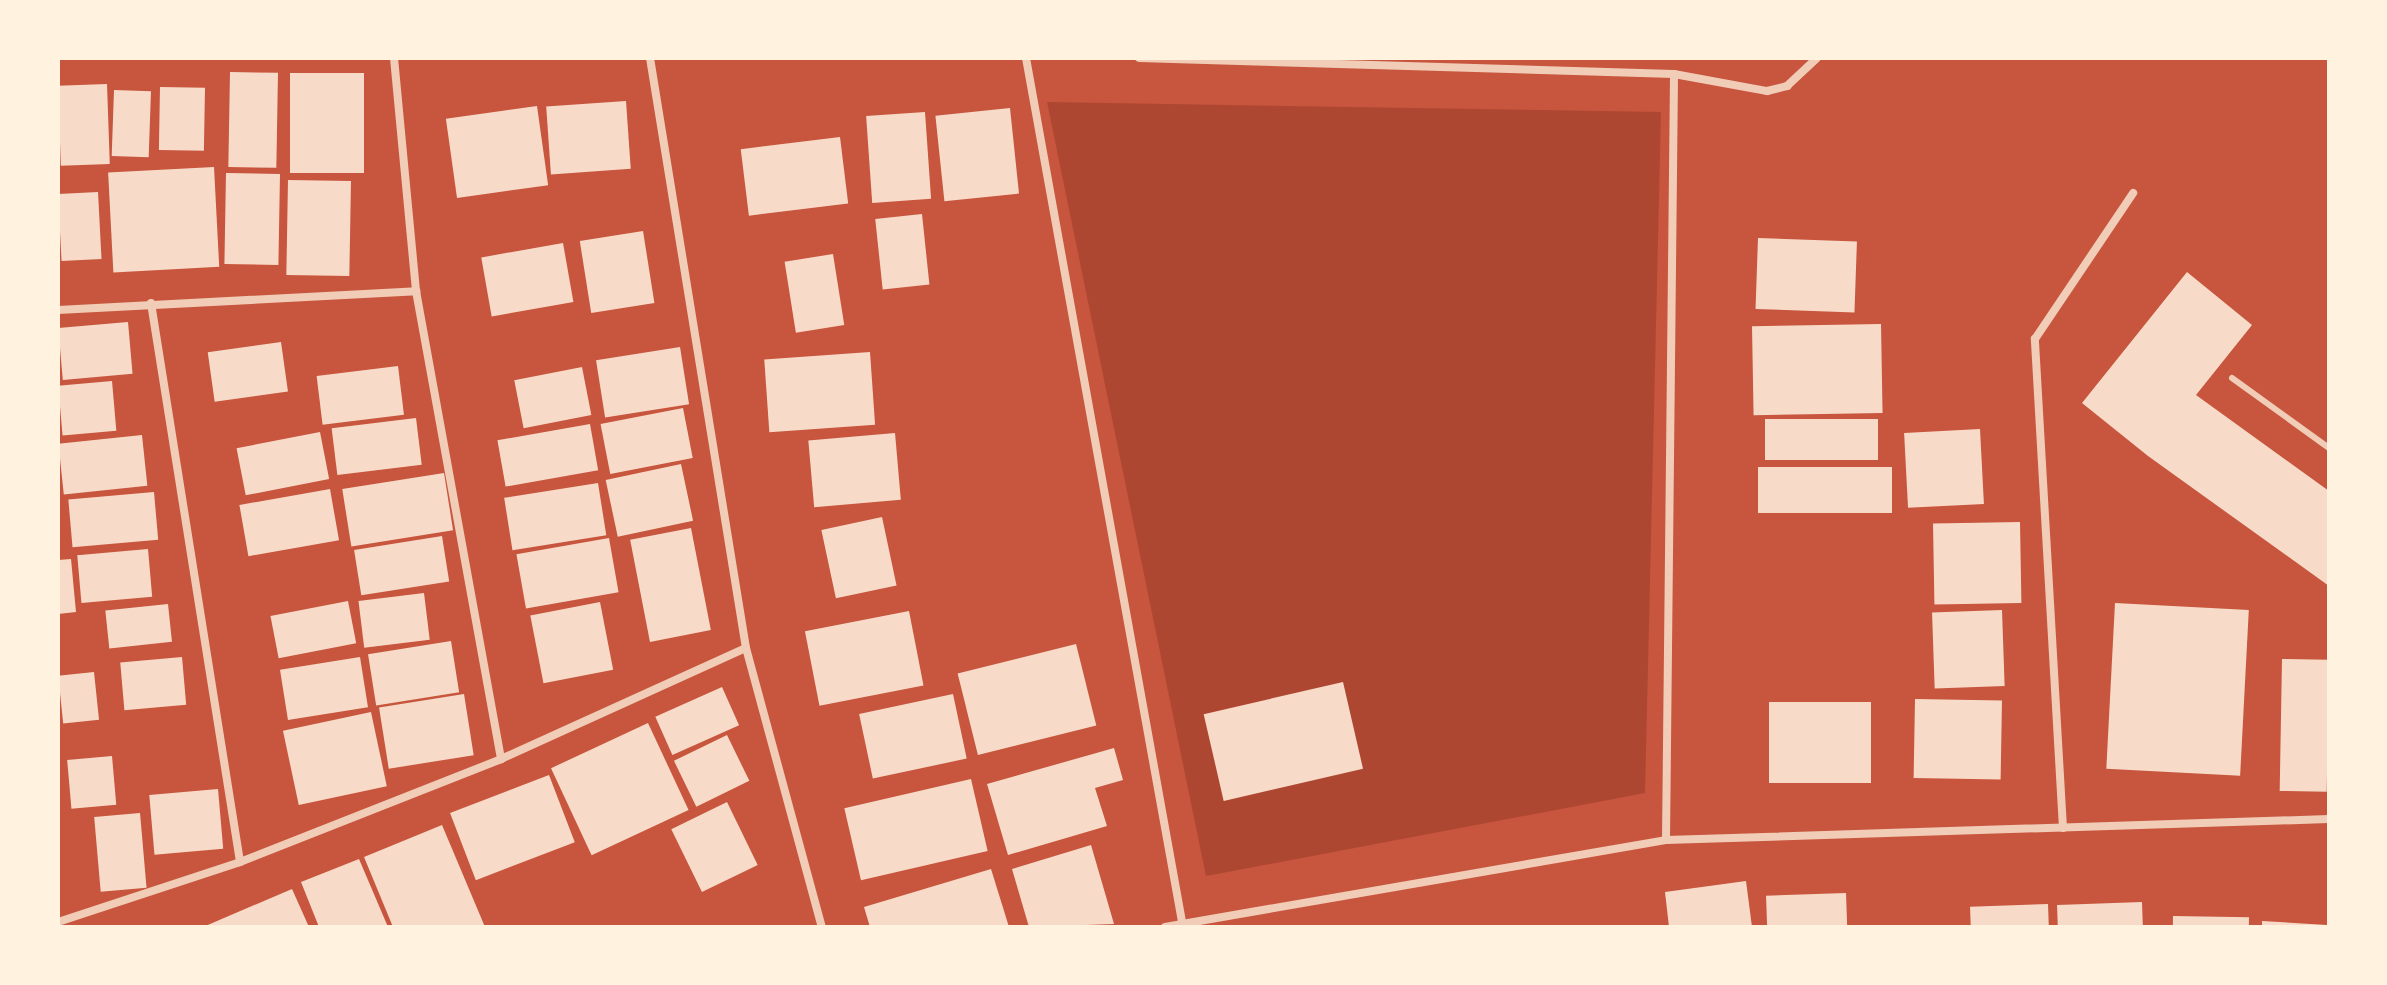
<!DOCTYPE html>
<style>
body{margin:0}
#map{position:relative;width:2387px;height:985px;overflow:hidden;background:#c8553d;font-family:"Golos Text",sans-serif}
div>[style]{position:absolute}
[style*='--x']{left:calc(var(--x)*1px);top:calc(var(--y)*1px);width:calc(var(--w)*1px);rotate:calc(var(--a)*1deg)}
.green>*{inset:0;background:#ae4732}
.building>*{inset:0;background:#f7dbc8;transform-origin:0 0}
.service>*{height:6px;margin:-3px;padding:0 3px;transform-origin:3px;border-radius:3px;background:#f1ccb7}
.minor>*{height:8px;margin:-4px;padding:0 4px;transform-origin:4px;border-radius:4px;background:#f1ccb7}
span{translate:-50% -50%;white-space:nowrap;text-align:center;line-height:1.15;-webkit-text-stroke:8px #fff3e0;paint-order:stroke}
.frame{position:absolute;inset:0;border:60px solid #fff3e0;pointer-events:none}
</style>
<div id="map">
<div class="green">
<i style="clip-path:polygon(1047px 102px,1661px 112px,1645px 793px,1206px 876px)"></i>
</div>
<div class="building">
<i style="left:230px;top:72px;width:48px;height:95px;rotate:1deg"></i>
<i style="left:290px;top:73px;width:74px;height:100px"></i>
<i style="left:107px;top:84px;width:80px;height:49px;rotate:88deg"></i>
<i style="left:160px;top:87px;width:45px;height:63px;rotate:1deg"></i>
<i style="left:114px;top:90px;width:37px;height:66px;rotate:2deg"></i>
<i style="left:626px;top:101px;width:68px;height:80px;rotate:86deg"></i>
<i style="left:537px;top:106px;width:80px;height:92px;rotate:82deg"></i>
<i style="left:1010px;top:108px;width:86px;height:75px;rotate:84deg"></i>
<i style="left:925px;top:112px;width:87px;height:59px;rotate:86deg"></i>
<i style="left:840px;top:137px;width:67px;height:100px;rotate:83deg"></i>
<i style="left:214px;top:167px;width:100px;height:106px;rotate:87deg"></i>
<i style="left:226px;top:173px;width:54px;height:91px;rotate:1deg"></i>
<i style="left:288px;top:180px;width:63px;height:95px;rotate:1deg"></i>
<i style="left:98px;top:192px;width:67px;height:40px;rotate:87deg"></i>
<i style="left:922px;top:214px;width:71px;height:47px;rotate:84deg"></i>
<i style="left:643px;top:231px;width:73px;height:64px;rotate:81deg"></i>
<i style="left:1758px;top:238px;width:99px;height:71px;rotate:2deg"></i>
<i style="left:563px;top:243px;width:60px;height:83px;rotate:80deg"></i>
<i style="left:833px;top:254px;width:72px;height:49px;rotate:81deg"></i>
<i style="clip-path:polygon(2187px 272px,2252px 325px,2196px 395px,2329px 491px,2329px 586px,2148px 456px,2082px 403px)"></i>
<i style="left:128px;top:322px;width:52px;height:70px;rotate:85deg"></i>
<i style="left:1881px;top:324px;width:89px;height:129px;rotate:89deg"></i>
<i style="left:281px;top:342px;width:50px;height:74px;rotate:82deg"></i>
<i style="left:680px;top:347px;width:58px;height:85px;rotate:81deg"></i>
<i style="left:870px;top:352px;width:73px;height:106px;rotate:86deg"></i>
<i style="left:398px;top:366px;width:49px;height:82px;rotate:83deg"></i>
<i style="left:582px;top:367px;width:49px;height:69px;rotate:79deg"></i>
<i style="left:112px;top:381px;width:50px;height:54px;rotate:85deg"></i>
<i style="left:683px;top:408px;width:51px;height:84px;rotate:79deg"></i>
<i style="left:416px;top:418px;width:47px;height:85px;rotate:83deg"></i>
<i style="left:1765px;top:419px;width:113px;height:41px"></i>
<i style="left:590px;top:424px;width:47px;height:94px;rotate:80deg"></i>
<i style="left:1980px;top:429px;width:75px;height:76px;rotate:87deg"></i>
<i style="left:320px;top:432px;width:48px;height:85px;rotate:79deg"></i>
<i style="left:895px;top:433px;width:67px;height:87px;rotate:85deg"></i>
<i style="left:142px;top:435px;width:51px;height:84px;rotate:84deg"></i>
<i style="left:681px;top:464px;width:58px;height:77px;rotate:78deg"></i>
<i style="left:1758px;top:467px;width:134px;height:46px"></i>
<i style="left:444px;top:473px;width:58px;height:103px;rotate:81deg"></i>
<i style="left:598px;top:483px;width:53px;height:95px;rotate:81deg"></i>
<i style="left:330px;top:489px;width:52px;height:92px;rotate:80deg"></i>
<i style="left:154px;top:492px;width:48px;height:86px;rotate:85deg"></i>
<i style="left:882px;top:517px;width:70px;height:62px;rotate:78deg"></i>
<i style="left:2020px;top:522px;width:81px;height:87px;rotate:89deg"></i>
<i style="left:691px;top:528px;width:104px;height:62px;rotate:79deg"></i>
<i style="left:442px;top:536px;width:46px;height:89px;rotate:81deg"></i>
<i style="left:609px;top:538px;width:55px;height:94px;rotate:80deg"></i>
<i style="left:148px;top:549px;width:48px;height:71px;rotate:85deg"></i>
<i style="clip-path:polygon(71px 559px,76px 612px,58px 614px,58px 560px)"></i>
<i style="left:424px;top:593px;width:47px;height:66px;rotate:83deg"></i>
<i style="left:348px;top:601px;width:43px;height:79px;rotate:79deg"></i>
<i style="left:600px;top:602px;width:69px;height:71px;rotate:79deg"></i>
<i style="left:2115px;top:603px;width:134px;height:166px;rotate:3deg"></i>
<i style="left:168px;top:604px;width:38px;height:63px;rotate:84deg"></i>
<i style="left:2002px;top:610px;width:76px;height:70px;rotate:88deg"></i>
<i style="left:909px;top:611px;width:76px;height:106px;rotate:79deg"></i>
<i style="left:451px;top:641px;width:52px;height:84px;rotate:81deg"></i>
<i style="left:1076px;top:644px;width:84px;height:122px;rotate:76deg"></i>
<i style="left:182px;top:657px;width:48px;height:62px;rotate:85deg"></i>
<i style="left:360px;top:657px;width:51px;height:81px;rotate:81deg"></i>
<i style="left:2282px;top:659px;width:47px;height:132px;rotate:1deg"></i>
<i style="left:94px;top:672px;width:48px;height:36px;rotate:84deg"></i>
<i style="left:1343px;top:682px;width:89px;height:143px;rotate:77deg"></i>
<i style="left:722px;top:687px;width:42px;height:73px;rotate:66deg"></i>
<i style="left:464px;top:694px;width:62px;height:86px;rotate:81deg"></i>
<i style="left:953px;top:694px;width:66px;height:96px;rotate:78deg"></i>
<i style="left:1915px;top:699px;width:87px;height:79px;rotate:1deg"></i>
<i style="left:1769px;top:702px;width:102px;height:81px"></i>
<i style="left:371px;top:712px;width:76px;height:90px;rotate:78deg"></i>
<i style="left:648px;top:723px;width:96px;height:107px;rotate:65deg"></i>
<i style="left:727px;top:735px;width:51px;height:59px;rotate:64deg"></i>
<i style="clip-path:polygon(1114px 748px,1123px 780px,1095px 788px,1107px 826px,1008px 855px,987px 784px)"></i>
<i style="left:112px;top:756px;width:49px;height:45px;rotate:85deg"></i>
<i style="left:549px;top:775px;width:72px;height:106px;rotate:69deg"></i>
<i style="left:971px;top:779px;width:74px;height:130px;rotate:77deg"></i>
<i style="left:218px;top:789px;width:60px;height:69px;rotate:85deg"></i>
<i style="left:727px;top:802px;width:70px;height:62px;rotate:64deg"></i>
<i style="left:140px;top:813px;width:75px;height:46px;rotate:85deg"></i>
<i style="clip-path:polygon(442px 825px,485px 927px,393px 927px,364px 857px)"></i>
<i style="clip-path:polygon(1091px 845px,1114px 924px,1029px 927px,1012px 869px)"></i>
<i style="clip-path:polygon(359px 859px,388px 927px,319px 927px,301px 882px)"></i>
<i style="clip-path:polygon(991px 869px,1009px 927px,870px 927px,864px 907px)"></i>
<i style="clip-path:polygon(1746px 881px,1752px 927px,1669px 927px,1665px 892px)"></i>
<i style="clip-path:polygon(292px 889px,309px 927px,203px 927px)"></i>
<i style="left:1846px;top:893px;width:34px;height:80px;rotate:88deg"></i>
<i style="left:2142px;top:902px;width:25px;height:85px;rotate:88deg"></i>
<i style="left:2048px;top:904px;width:23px;height:78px;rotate:88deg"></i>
<i style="left:2173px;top:916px;width:76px;height:11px;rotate:1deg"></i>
<i style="clip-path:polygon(2262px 921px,2327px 925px,2327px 927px,2262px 927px)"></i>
</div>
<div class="service">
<i style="--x:2232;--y:378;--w:120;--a:35.8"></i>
</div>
<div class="minor">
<i style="--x:394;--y:58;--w:234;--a:84.6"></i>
<i style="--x:416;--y:291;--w:476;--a:79.7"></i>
<i style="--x:650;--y:58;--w:598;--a:80.76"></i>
<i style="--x:746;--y:648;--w:289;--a:74.8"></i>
<i style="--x:1026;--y:58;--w:883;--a:79.76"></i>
<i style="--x:1139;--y:58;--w:535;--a:1.71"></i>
<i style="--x:1674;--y:74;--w:95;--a:10.4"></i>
<i style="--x:1767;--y:91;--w:21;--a:-14"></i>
<i style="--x:1787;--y:86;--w:41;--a:-43"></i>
<i style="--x:151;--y:303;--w:566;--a:80.95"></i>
<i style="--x:58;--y:310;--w:359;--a:-3"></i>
<i style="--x:2063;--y:828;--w:490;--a:-93.3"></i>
<i style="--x:2035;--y:339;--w:176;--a:-56.1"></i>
<i style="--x:1666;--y:840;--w:766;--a:-89.4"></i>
<i style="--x:58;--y:922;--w:192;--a:-18.2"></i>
<i style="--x:240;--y:862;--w:281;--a:-21.5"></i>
<i style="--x:501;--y:759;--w:269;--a:-24.4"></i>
<i style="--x:1165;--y:927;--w:508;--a:-9.85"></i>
<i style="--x:1666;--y:840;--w:663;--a:-1.81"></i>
</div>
<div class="frame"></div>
</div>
